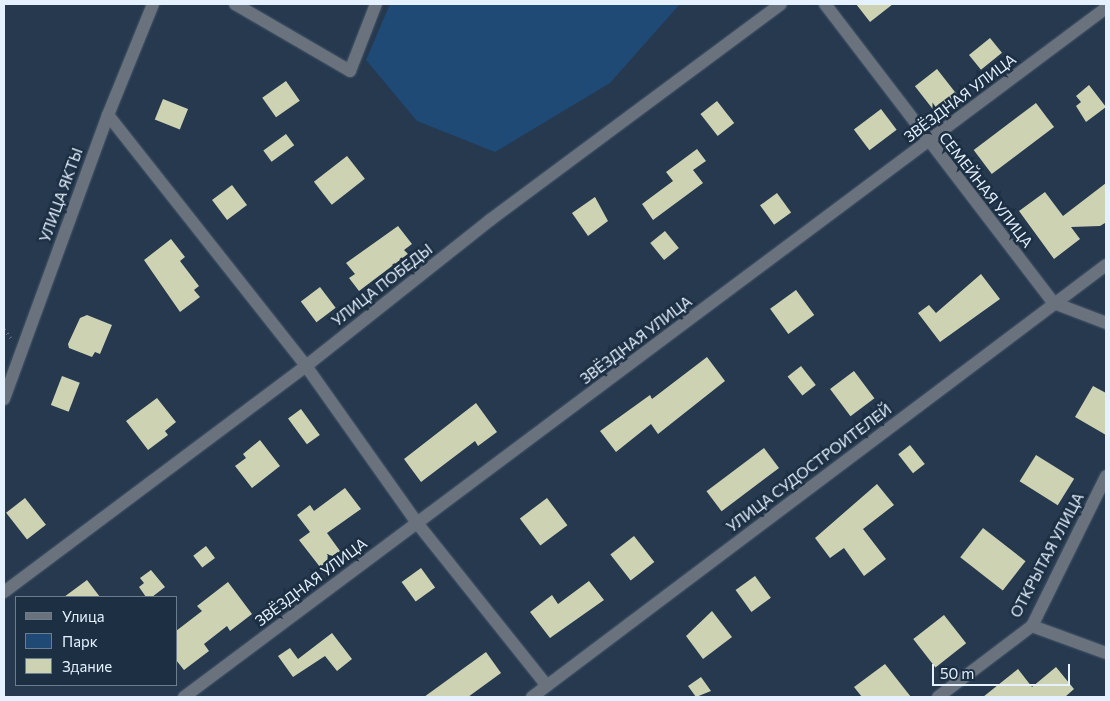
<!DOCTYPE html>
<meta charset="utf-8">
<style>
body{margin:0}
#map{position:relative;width:1110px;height:701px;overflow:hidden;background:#26394e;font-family:Commissioner,sans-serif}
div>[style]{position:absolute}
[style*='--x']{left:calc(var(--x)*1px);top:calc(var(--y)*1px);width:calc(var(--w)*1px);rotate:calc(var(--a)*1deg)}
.green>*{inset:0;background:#1f4a75}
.building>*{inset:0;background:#cdd3b2;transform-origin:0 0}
.path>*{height:3px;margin-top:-1.5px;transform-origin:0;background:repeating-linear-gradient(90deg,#607184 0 1px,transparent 0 5px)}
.roads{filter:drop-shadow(0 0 1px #45566a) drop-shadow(0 0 1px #45566a)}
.minor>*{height:12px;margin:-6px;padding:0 6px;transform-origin:6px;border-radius:6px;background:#69727d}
span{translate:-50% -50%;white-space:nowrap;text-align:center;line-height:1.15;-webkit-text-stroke:5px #1c2f43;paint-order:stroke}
.street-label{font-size:15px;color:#e5f1ff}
.frame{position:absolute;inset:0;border:5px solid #e5f1ff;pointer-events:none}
.legend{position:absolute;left:15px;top:596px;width:162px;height:90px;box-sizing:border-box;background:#1c2f43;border:1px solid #6c7d8e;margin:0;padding:6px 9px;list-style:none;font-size:15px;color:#e5f1ff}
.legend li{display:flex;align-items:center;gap:10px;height:25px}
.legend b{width:25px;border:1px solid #6c7d8e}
.scale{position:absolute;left:932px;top:664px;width:138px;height:22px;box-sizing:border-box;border:2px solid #e5f1ff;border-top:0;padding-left:6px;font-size:15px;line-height:18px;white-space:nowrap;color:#e5f1ff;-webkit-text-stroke:4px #1c2f43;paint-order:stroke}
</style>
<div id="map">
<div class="green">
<i style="clip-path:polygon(390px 4px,680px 4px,610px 83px,495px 152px,417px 121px,366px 60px)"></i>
</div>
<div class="building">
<i style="clip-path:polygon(856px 4px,893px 4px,870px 22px)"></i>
<i style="left:990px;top:38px;width:19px;height:27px;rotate:51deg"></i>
<i style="left:937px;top:69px;width:33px;height:28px;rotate:52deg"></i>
<i style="left:286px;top:81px;width:24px;height:29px;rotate:55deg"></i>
<i style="clip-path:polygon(1089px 85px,1106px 107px,1086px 122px,1076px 106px,1081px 102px,1076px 96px)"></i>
<i style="left:163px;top:99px;width:27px;height:22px;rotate:22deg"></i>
<i style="left:717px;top:101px;width:28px;height:21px;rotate:52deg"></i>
<i style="left:1036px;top:103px;width:30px;height:78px;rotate:53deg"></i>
<i style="left:881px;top:109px;width:26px;height:34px;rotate:53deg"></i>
<i style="left:286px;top:134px;width:14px;height:28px;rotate:54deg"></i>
<i style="clip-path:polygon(697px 149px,706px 161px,693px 170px,703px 183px,653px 220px,642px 204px,673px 181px,666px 172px)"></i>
<i style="left:347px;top:156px;width:29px;height:42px;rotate:52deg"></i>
<i style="clip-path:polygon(1106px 183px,1105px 223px,1100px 226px,1071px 227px,1080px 239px,1054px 259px,1019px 211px,1045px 192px,1063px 216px)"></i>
<i style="left:232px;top:185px;width:25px;height:25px;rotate:53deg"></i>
<i style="left:777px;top:193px;width:24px;height:21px;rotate:54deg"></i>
<i style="clip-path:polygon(595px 197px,608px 221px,588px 236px,572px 213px)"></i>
<i style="clip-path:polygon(398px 226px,412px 244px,404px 250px,408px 254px,359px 291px,349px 278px,355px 274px,346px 263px)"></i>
<i style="left:665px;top:231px;width:22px;height:19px;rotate:51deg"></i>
<i style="clip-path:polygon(171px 239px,185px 257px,180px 261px,199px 286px,194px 290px,200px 297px,180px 312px,144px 260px)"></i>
<i style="clip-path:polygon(981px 274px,1000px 299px,940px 342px,918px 313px,929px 305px,936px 313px)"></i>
<i style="left:320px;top:287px;width:26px;height:24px;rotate:53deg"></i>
<i style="left:796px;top:290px;width:31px;height:32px;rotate:54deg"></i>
<i style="clip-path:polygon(87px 315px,112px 325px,100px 354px,95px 352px,92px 357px,69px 348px,68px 344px,80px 318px)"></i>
<i style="clip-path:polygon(707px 357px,725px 381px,658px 434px,651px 424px,616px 452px,600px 431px,650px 395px,652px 399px)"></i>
<i style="left:801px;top:366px;width:24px;height:17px;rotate:52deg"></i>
<i style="left:854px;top:371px;width:34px;height:30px;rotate:53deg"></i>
<i style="left:62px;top:376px;width:19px;height:31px;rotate:21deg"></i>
<i style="clip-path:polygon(1093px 386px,1106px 393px,1106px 435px,1075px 417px)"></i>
<i style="clip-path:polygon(157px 398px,176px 422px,165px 431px,168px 435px,148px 450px,126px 421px)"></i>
<i style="clip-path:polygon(476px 403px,497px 432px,478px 446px,475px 441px,421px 482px,404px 459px)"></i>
<i style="left:301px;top:409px;width:32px;height:16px;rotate:54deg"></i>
<i style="clip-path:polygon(260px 440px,280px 466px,252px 488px,235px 466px,246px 458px,243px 454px)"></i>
<i style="left:910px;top:445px;width:24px;height:15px;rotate:52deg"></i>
<i style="left:764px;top:448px;width:25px;height:72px;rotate:53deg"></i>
<i style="left:1036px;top:455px;width:45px;height:31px;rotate:32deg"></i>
<i style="clip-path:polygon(877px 484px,894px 505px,863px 529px,886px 559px,864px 576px,844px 548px,830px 558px,815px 538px)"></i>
<i style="clip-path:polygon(345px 488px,361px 509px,327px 533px,340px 551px,320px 567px,299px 540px,310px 532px,297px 515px,310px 505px,314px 511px)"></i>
<i style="left:25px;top:498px;width:34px;height:24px;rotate:52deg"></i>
<i style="left:547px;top:498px;width:34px;height:34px;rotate:53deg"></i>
<i style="left:983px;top:528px;width:54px;height:37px;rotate:38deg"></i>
<i style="left:634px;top:536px;width:33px;height:30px;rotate:52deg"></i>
<i style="left:206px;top:546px;width:15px;height:16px;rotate:53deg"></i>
<i style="left:421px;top:568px;width:24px;height:24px;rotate:54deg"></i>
<i style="clip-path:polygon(151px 570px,165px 587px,152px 597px,146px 597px,139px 587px,144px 583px,140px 578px)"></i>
<i style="left:755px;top:576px;width:27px;height:24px;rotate:54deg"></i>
<i style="clip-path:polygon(87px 580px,100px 597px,64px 597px)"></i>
<i style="clip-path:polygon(589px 581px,604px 600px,550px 638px,530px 612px,552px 595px,558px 604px)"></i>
<i style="clip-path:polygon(228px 582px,252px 614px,230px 631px,227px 626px,204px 644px,209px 651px,184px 670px,176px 660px,176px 631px,202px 611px,197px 606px)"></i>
<i style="clip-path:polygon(712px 611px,732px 637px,703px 659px,686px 636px)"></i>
<i style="left:944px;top:615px;width:36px;height:39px;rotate:52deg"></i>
<i style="clip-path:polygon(332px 633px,352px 659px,337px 671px,325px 656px,293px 677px,278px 656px,290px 648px,298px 659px)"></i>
<i style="clip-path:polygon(486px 652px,501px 673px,468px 697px,424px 697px)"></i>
<i style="clip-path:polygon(885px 664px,911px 697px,862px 697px,854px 687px)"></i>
<i style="clip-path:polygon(1056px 667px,1074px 689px,1065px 697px,983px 697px,1018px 669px,1032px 687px)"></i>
<i style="clip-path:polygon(701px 677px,711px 691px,696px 697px,688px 686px)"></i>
</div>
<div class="path">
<i style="--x:4;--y:329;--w:11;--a:52"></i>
</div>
<div class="roads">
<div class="minor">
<i style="--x:235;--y:4;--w:133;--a:30.2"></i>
<i style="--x:350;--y:71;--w:72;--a:-68.8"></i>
<i style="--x:825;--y:4;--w:377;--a:52.6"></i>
<i style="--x:1054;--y:303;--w:56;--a:21"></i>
<i style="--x:108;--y:115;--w:320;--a:51.7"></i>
<i style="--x:306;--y:366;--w:192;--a:54.7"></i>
<i style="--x:417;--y:523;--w:208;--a:51.4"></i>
<i style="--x:4;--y:399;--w:302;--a:-69.9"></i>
<i style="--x:108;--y:115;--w:120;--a:-67.9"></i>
<i style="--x:4;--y:592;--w:377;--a:-36.8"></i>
<i style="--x:306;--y:366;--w:235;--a:-38.4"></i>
<i style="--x:490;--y:220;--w:362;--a:-36.6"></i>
<i style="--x:1032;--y:626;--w:79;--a:20"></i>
<i style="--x:184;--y:697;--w:1151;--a:-36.77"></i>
<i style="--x:532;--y:697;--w:718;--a:-36.97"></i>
<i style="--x:938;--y:697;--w:118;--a:-37.1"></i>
<i style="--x:1032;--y:626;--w:167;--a:-63.7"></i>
</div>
</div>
<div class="street-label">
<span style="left:960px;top:98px;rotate:-37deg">ЗВЁЗДНАЯ УЛИЦА</span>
<span style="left:986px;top:190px;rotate:52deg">СЕМЕЙНАЯ УЛИЦА</span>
<span style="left:61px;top:195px;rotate:-70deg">УЛИЦА ЯКТЫ</span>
<span style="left:382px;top:285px;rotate:-38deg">УЛИЦА ПОБЕДЫ</span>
<span style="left:636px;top:340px;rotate:-37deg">ЗВЁЗДНАЯ УЛИЦА</span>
<span style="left:809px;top:468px;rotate:-37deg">УЛИЦА СУДОСТРОИТЕЛЕЙ</span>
<span style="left:1047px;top:555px;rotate:-62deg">ОТКРЫТАЯ УЛИЦА</span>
<span style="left:311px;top:582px;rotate:-37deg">ЗВЁЗДНАЯ УЛИЦА</span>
</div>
<div class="frame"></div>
<ul class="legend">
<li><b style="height:6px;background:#69727d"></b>Улица</li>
<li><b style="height:14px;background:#1f4a75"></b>Парк</li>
<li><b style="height:14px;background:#cdd3b2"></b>Здание</li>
</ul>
<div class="scale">50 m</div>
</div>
